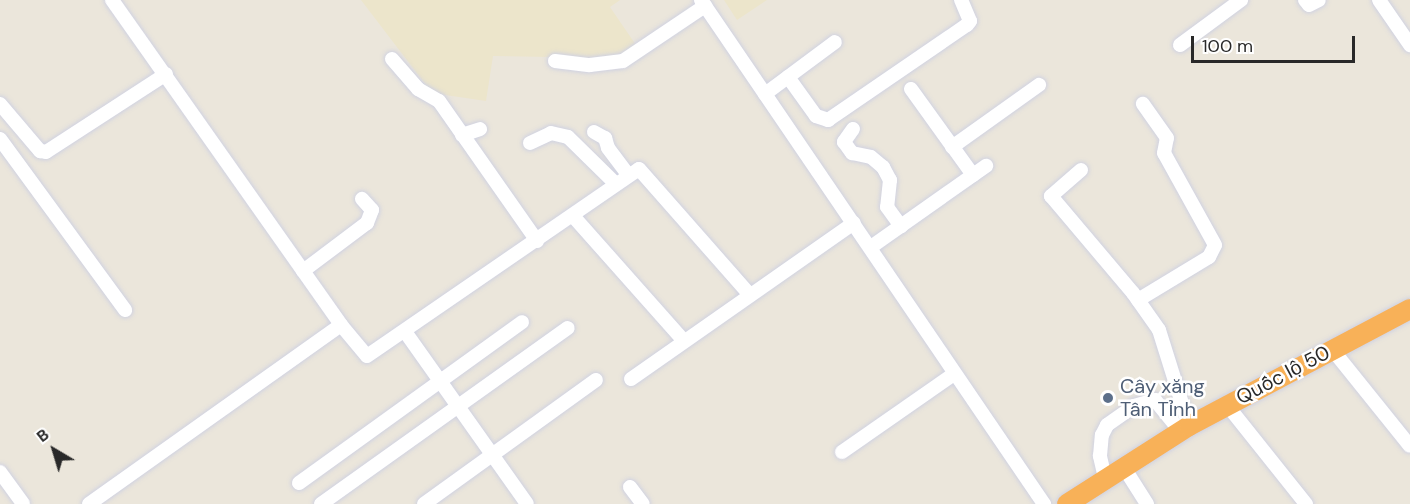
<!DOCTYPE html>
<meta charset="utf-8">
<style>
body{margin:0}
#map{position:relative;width:1410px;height:504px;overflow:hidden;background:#ebe6db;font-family:"DM Sans",sans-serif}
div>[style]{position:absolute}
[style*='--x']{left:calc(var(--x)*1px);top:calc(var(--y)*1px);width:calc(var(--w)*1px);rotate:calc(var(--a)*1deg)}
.education>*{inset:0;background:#ece5cb}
.roads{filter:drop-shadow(0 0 2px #d0d2e1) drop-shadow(0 0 2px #d0d2e1)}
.minor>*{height:14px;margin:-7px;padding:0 7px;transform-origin:7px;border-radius:7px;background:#fff}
.highway>*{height:20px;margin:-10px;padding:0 10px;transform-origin:10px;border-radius:10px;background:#f8b158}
.dots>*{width:16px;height:16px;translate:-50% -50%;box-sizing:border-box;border:3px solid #fff;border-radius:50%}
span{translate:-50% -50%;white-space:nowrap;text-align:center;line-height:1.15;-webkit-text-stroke:5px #fff;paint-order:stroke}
.street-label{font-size:20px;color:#292929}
.service-label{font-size:20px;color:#4e5e75}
.left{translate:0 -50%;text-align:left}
.north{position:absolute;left:24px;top:420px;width:60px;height:60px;-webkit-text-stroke:4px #fff;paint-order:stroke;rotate:322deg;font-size:16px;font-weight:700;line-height:24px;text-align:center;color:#292929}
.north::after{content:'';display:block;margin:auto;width:21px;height:27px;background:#292929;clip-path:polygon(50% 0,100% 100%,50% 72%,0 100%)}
.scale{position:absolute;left:1191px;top:36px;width:164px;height:27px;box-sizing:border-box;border:3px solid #292929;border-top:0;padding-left:8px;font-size:18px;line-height:21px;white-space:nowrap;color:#292929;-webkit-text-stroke:4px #fff;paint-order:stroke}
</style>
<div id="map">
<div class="education">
<i style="clip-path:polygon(361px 0,620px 0,610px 7px,638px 48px,613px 58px,493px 56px,486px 101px,432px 93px)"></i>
<i style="clip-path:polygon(724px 0,767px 0,737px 20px)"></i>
</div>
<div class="roads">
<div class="minor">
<i style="--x:112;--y:0;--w:398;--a:54.8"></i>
<i style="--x:341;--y:325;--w:40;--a:50"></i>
<i style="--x:367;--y:356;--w:330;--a:-34.5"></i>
<i style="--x:639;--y:169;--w:168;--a:48.6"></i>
<i style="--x:701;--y:0;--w:610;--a:55.76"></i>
<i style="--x:1305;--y:0;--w:6;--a:51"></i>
<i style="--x:1309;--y:5;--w:11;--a:-27"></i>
<i style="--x:1379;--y:0;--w:55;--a:55.4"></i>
<i style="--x:1180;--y:45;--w:76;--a:-36.4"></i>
<i style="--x:392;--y:59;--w:40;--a:49"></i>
<i style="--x:418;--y:89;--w:24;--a:30"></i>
<i style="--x:439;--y:101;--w:171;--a:55"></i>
<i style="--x:555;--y:61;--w:35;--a:7"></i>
<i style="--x:590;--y:65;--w:33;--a:-7"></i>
<i style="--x:623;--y:61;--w:99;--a:-33.9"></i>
<i style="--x:788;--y:77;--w:48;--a:54.3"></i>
<i style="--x:816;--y:116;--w:13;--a:18"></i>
<i style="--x:828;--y:120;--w:168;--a:-34.4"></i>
<i style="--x:967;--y:25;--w:5;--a:-53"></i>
<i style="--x:970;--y:21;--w:23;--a:-113"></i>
<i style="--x:911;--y:89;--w:106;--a:54.2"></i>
<i style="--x:765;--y:94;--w:87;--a:-36.6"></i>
<i style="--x:0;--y:104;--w:62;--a:49.6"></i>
<i style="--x:40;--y:151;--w:6;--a:9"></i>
<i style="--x:46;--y:152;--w:143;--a:-33"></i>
<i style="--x:853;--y:129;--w:16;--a:125"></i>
<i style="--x:844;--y:142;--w:14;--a:54"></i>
<i style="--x:852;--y:153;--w:19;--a:12"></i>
<i style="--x:871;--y:157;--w:16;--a:40"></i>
<i style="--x:883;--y:167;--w:15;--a:62"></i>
<i style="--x:890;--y:180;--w:27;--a:96"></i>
<i style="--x:887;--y:207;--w:24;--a:54"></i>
<i style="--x:594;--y:132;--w:13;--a:29"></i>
<i style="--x:605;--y:138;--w:10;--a:73"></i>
<i style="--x:608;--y:148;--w:34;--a:53"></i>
<i style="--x:462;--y:135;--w:19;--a:-18"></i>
<i style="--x:0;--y:139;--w:212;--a:53.8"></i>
<i style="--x:530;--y:143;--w:23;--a:-25"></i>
<i style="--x:551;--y:133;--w:17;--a:13"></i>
<i style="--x:568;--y:137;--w:67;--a:44.4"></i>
<i style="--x:952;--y:147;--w:107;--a:-35.5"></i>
<i style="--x:1081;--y:170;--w:40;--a:139"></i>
<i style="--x:1051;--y:196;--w:127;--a:49.8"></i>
<i style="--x:1133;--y:293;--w:45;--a:54.9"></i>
<i style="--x:1159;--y:330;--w:101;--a:72.6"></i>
<i style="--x:573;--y:216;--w:167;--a:48.4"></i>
<i style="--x:871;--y:247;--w:141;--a:-35.2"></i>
<i style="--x:303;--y:271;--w:80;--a:-36.9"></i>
<i style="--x:367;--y:223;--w:14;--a:-69"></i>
<i style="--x:372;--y:210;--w:15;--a:-132"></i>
<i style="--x:1138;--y:300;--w:83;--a:-31.2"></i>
<i style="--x:1209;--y:257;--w:13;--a:-63"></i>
<i style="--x:1215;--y:245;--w:105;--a:-119"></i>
<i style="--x:1164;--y:153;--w:15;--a:-79"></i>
<i style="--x:1167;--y:138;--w:42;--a:-125.2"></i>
<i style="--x:406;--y:333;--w:209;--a:54.7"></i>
<i style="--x:1332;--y:349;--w:124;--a:51.2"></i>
<i style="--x:631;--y:379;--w:272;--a:-35"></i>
<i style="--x:1227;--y:405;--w:127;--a:51.4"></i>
<i style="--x:842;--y:452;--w:136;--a:-34.9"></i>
<i style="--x:1123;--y:466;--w:45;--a:57.7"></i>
<i style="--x:0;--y:472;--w:39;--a:54"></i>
<i style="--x:1105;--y:478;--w:23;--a:-103"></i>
<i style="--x:1100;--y:456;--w:21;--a:-85"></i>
<i style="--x:1102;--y:435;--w:11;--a:-63"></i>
<i style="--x:1107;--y:425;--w:33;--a:-35"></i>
<i style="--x:1134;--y:406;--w:22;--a:-16"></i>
<i style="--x:1155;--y:400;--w:40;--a:51"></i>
<i style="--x:299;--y:483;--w:275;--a:-35.8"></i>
<i style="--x:630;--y:487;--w:21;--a:53"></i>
<i style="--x:89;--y:504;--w:309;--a:-35.4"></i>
<i style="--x:321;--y:504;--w:303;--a:-35.5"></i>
<i style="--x:424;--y:504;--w:212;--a:-35.8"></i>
</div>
<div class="highway">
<i style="--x:1067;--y:504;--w:145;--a:-32.6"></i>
<i style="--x:1189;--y:426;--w:250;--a:-27.9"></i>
</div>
</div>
<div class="dots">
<i style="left:1108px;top:398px;background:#5c6f8a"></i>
</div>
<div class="street-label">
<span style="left:1283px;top:375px;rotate:-28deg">Quốc lộ 50</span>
</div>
<div class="service-label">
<span class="left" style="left:1120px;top:398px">Cây xăng<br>Tân Tỉnh</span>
</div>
<div class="north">B</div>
<div class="scale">100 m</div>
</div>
